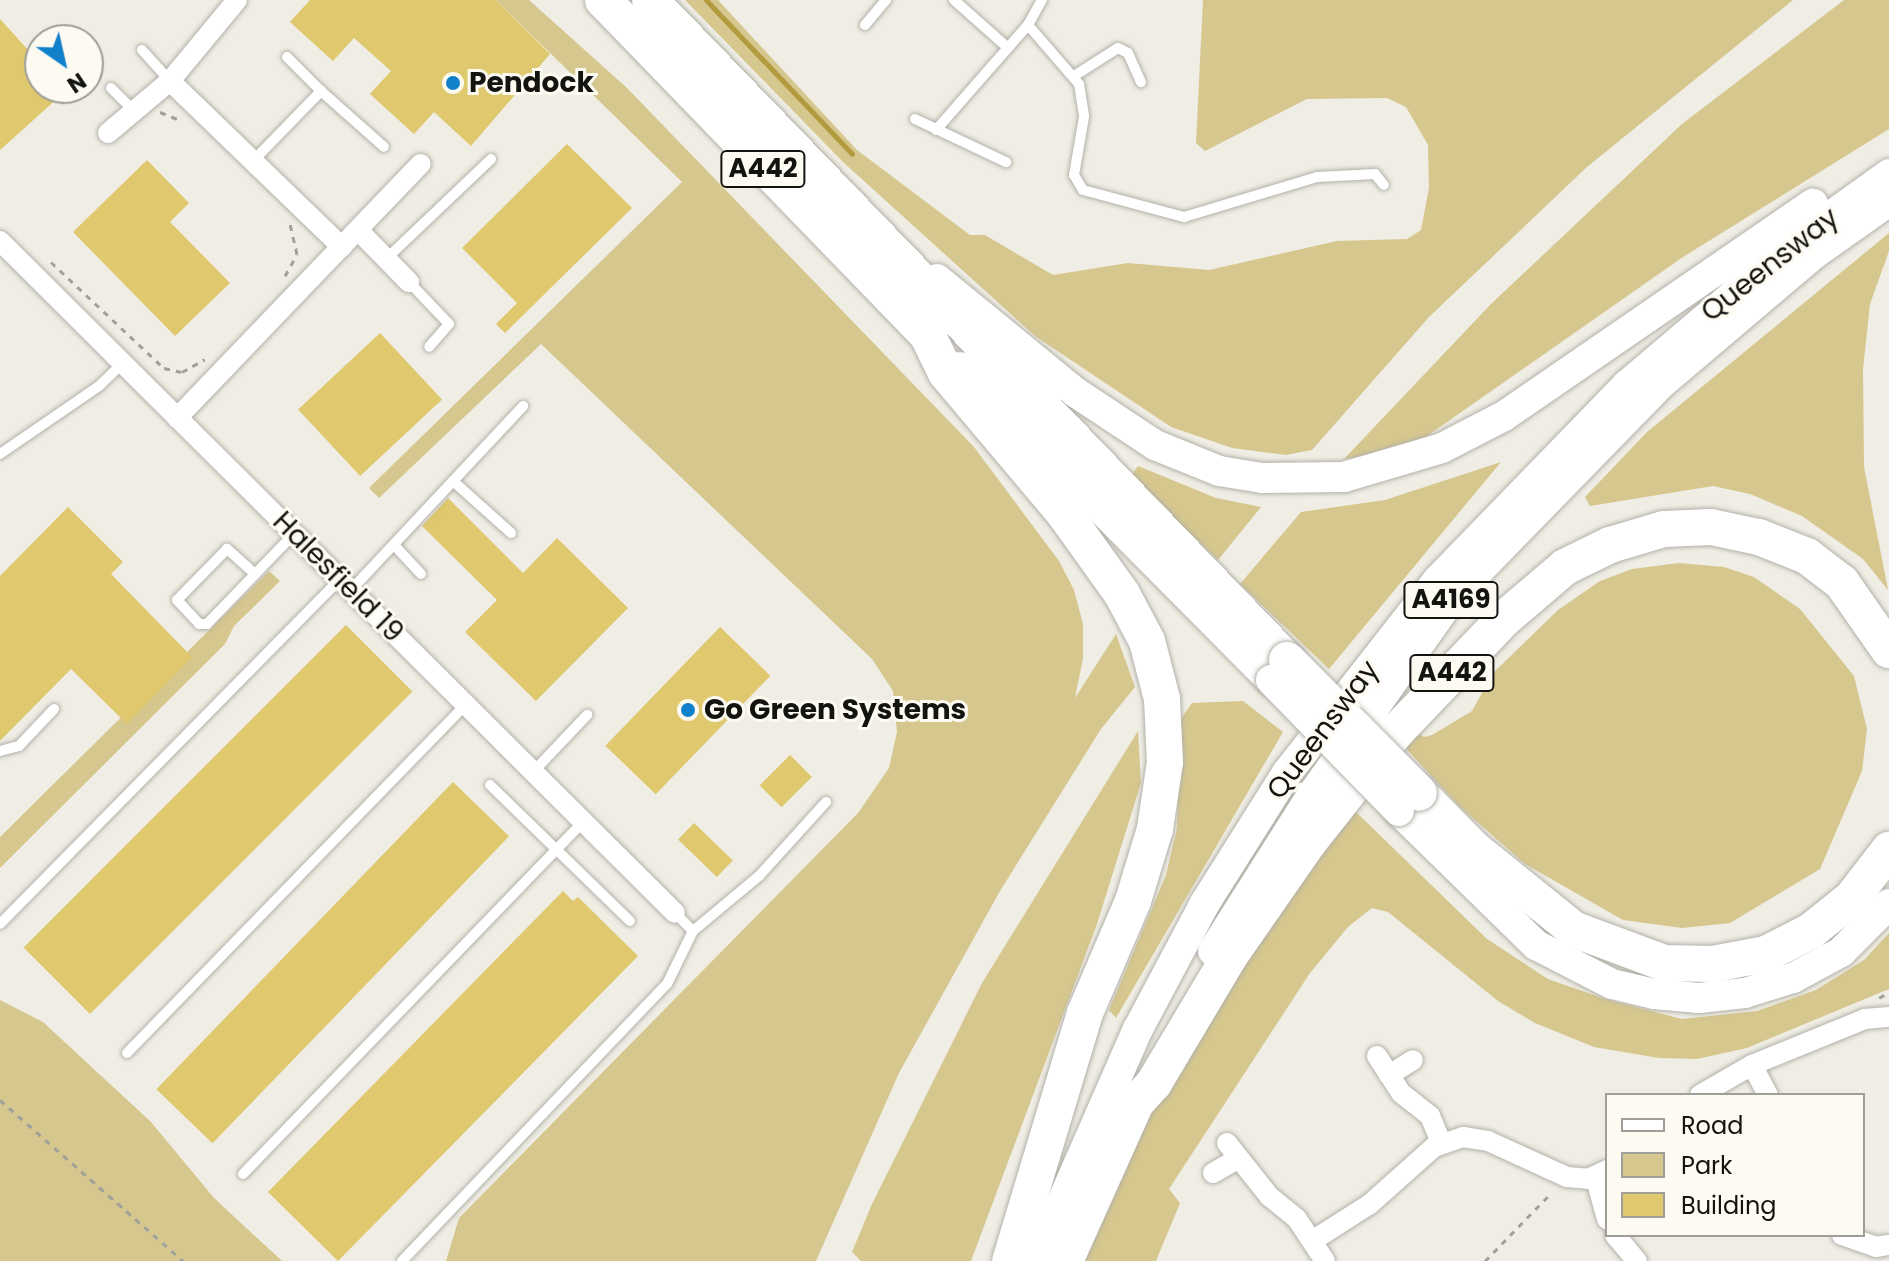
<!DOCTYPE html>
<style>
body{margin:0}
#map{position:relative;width:1889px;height:1261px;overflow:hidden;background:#efede4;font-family:Poppins,sans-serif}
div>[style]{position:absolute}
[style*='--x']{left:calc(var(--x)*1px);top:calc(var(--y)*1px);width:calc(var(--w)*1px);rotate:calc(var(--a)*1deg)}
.green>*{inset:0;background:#d6c78e}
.stream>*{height:5px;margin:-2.5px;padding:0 2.5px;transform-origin:2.5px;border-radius:2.5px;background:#b19b3e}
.building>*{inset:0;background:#dfc86d;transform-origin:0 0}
.path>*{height:3px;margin-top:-1.5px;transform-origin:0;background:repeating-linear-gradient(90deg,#a1a099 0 6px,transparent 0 12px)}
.roads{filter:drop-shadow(0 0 2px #b3b1a9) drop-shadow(0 0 2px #b3b1a9)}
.lane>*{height:10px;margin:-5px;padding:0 5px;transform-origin:5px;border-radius:5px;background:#fff}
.street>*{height:20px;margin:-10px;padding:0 10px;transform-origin:10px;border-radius:10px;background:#fff}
.primary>*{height:30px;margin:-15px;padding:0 15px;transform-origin:15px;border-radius:15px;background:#fff}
.highway>*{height:36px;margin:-18px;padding:0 18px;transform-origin:18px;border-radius:18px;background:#fff}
.bridges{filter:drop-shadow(0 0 2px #b3b1a9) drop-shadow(0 0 2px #b3b1a9)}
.primary-bridge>*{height:30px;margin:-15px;padding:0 15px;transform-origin:15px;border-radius:15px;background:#fff}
.highway-bridge>*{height:36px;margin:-18px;padding:0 18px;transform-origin:18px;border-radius:18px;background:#fff}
.dots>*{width:22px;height:22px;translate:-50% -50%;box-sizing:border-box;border:4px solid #fcfaf1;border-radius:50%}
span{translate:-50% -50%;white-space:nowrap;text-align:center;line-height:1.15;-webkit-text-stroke:6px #fcfaf1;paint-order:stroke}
.shield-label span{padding:2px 6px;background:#fcfaf1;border:2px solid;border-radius:6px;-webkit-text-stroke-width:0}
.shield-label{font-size:26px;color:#131310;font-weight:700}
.poi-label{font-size:28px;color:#131310;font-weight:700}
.left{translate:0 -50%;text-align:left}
.street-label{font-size:28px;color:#131310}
.legend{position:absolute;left:1605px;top:1093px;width:260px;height:144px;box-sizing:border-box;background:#fcfaf1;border:2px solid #9f9e97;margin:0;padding:10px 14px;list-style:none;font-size:24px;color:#131310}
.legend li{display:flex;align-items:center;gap:16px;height:40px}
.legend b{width:40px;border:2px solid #9f9e97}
.north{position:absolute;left:24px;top:24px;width:80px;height:80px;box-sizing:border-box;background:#fcfaf1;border:2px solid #9f9e97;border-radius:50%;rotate:146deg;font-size:22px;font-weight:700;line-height:32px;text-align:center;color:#131310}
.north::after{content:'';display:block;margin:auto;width:28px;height:36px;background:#1281cb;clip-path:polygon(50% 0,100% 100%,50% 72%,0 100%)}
</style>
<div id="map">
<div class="green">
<i style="clip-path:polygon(496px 0,529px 0,627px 88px,974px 447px,1059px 561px,1074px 590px,1083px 624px,1083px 658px,1075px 698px,1116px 634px,1135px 687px,1101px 729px,1000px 891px,899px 1073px,816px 1261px,446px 1261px,459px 1218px,858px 813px,889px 768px,897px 732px,893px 691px,872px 659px,541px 344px,379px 498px,369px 488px,682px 182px)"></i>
<i style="clip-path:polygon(685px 0,718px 0,857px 150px,970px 235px,985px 235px,1053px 275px,1128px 263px,1209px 270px,1337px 241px,1407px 239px,1421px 230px,1429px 188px,1428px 145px,1406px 107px,1387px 98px,1307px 99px,1205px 151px,1196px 143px,1203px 0,1793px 0,1587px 167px,1429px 317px,1312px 450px,1286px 455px,1232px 448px,1171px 427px,1035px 336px,843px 162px)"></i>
<i style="clip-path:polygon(1844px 0,1889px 0,1889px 129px,1683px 257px,1410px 448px,1344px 459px,1491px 304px,1682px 124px)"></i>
<i style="clip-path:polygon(1889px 233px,1889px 251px,1870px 304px,1863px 369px,1864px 467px,1888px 590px,1863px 559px,1802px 516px,1750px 494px,1713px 486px,1590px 506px,1585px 497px,1647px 432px)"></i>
<i style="clip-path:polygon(1501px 462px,1329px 669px,1240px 584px,1301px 512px,1385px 500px)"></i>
<i style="clip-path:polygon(1138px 466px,1216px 498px,1261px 507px,1218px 560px,1130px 477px)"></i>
<i style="clip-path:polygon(1679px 563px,1724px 567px,1754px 577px,1800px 609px,1854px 676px,1867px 729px,1862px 771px,1820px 869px,1730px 923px,1682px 928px,1623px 920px,1525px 864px,1460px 807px,1399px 741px,1411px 727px,1424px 737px,1432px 735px,1472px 711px,1493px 673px,1558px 610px,1600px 581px,1632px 569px)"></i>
<i style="clip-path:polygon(269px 571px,280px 581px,234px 626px,225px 644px,0 868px,0 837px)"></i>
<i style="clip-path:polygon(1243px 701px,1283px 732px,1116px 1018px,1109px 1010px,1166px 875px,1177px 828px,1180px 720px,1192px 703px)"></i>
<i style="clip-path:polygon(1138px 731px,1141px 783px,1097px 924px,971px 1261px,861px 1261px,852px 1252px,872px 1204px,982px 983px)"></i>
<i style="clip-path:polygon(1355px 811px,1487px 939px,1548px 979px,1605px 999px,1682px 1019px,1757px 1011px,1816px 990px,1864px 960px,1889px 933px,1889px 989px,1747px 1048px,1697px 1059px,1659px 1058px,1594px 1047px,1535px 1023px,1498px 1001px,1388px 912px,1372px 908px,1348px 927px,1310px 973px,1169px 1189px,1180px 1203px,1156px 1261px,1083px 1261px,1136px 1139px,1182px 1059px,1283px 899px)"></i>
<i style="clip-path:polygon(0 1000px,43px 1022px,151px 1122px,214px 1198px,282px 1261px,0 1261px)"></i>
</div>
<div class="stream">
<i style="--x:706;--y:0;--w:212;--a:46.5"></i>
</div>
<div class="building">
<i style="clip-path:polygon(310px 0,496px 0,550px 54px,471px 146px,434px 112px,414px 134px,370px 94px,391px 71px,354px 38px,333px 61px,290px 22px)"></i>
<i style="clip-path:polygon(0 19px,40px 63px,40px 88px,69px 88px,0 150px)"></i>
<i style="clip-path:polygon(567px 144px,632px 208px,505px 333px,496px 324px,517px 303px,462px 248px)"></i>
<i style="clip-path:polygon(147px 160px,189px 203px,170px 222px,230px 283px,175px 336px,73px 232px)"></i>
<i style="left:380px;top:333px;width:91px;height:112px;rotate:47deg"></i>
<i style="clip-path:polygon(448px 498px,523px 573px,557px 538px,628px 608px,536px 701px,465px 632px,497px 600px,422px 526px)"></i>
<i style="clip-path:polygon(68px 507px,123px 562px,111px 574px,192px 657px,127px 724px,71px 669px,0 741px,0 576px)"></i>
<i style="left:346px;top:625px;width:94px;height:456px;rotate:45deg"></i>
<i style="left:720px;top:627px;width:70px;height:165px;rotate:44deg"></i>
<i style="left:790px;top:755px;width:31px;height:43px;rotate:45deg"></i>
<i style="left:453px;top:782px;width:78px;height:427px;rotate:44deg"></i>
<i style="left:694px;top:823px;width:54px;height:23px;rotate:44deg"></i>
<i style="clip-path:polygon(563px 891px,573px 901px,578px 897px,638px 956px,338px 1261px,268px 1192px)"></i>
</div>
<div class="path">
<i style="--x:160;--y:112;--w:24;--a:22"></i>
<i style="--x:51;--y:262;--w:155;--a:43.2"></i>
<i style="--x:164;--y:368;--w:18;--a:13"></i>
<i style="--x:182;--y:372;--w:26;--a:-29"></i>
<i style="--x:285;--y:276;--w:25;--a:-61"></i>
<i style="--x:297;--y:254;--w:31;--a:-103"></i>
<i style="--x:1879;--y:998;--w:12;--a:-31"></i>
<i style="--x:0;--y:1100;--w:244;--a:41.3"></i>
<i style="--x:1485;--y:1261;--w:96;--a:-45.8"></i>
</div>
<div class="roads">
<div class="lane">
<i style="--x:954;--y:0;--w:72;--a:41.6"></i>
<i style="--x:865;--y:25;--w:33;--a:-50"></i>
<i style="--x:1028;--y:25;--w:78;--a:49.2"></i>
<i style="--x:1079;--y:84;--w:33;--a:81"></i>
<i style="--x:1084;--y:117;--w:59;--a:99.8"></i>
<i style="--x:1074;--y:175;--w:17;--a:59"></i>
<i style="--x:1083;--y:190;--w:105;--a:15"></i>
<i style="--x:1184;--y:217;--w:139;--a:-16.7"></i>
<i style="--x:1317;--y:177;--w:58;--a:-3"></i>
<i style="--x:1375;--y:174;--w:14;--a:51"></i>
<i style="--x:142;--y:50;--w:42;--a:47.9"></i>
<i style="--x:287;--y:57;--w:48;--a:45"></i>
<i style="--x:1074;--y:76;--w:52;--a:-32.5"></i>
<i style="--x:1118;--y:48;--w:11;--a:27"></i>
<i style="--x:1128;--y:53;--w:32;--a:66"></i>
<i style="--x:111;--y:88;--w:33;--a:45"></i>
<i style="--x:915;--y:119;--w:101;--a:25.3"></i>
<i style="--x:936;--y:130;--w:140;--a:-48.8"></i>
<i style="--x:1028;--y:25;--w:29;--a:-61"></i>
<i style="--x:253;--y:161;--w:98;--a:-45.8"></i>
<i style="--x:321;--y:91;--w:84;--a:41.6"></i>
<i style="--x:386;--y:259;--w:145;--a:-43.6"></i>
<i style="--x:409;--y:282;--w:58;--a:46.4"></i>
<i style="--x:449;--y:324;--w:30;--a:131"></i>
<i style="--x:0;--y:454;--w:120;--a:-34.5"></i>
<i style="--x:99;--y:386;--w:33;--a:-44"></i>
<i style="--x:453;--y:481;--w:78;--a:41.9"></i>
<i style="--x:395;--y:546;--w:38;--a:47"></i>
<i style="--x:255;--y:574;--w:38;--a:-138"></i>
<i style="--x:227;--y:549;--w:71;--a:134.4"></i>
<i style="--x:177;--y:600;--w:33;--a:47"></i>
<i style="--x:199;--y:624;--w:8;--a:0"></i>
<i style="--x:207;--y:624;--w:125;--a:-46"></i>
<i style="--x:351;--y:590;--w:252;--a:-46.9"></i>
<i style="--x:0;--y:751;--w:20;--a:-15"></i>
<i style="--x:19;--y:746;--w:51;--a:-46.6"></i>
<i style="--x:533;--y:772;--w:79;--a:-46.5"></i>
<i style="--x:490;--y:785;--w:195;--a:44.2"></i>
<i style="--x:0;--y:924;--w:484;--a:-45.4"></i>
<i style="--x:693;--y:931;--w:86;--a:-39.8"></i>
<i style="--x:759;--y:876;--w:100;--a:-47.8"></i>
<i style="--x:127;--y:1053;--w:486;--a:-45.8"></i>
<i style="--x:243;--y:1174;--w:489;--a:-46"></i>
<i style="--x:402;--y:1261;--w:383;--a:-46.3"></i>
<i style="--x:667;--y:984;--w:59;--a:-63.9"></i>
<i style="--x:693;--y:931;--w:25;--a:-135"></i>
</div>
<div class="street">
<i style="--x:170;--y:81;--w:239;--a:44"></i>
<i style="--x:108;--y:133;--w:81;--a:-40"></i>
<i style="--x:170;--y:81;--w:105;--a:-50.4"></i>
<i style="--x:358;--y:230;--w:73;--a:45.6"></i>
<i style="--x:0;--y:241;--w:952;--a:44.87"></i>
<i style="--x:177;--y:418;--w:352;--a:-46.2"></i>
<i style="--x:1377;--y:1056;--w:44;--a:57"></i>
<i style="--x:1401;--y:1093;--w:37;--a:38"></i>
<i style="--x:1430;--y:1116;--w:30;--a:67"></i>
<i style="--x:1752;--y:1065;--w:34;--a:62"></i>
<i style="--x:1389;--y:1075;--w:28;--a:-32"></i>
<i style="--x:1700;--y:1095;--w:60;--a:-30"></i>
<i style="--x:1752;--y:1065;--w:122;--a:-22.2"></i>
<i style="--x:1865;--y:1019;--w:24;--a:-5"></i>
<i style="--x:1227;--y:1143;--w:68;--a:51.6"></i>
<i style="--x:1269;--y:1196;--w:36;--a:39"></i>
<i style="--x:1297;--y:1219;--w:50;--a:56.3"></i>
<i style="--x:1213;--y:1173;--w:28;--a:-30"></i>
<i style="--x:1595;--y:1176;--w:45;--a:74.4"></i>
<i style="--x:1615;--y:1235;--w:34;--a:50"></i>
<i style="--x:1842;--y:1235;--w:36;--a:19"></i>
<i style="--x:1876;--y:1247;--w:13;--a:-9"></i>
<i style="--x:1312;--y:1241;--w:69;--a:-32.5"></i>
<i style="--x:1370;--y:1204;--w:86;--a:-41.7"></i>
<i style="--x:1434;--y:1147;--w:31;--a:-19"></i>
<i style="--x:1463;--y:1137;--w:25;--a:9"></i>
<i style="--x:1488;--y:1141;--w:87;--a:24.5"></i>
<i style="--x:1567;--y:1177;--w:21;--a:5"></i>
<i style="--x:1588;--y:1179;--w:21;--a:-25"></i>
</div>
<div class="primary">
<i style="--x:937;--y:279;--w:178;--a:39.3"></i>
<i style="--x:1075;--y:392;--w:96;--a:33.5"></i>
<i style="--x:1155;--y:445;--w:69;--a:22.1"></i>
<i style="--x:1219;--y:471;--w:44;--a:9.2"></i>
<i style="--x:1262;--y:478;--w:82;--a:-0.7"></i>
<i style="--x:1344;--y:477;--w:102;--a:-16.5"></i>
<i style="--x:1442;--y:448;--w:70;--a:-27.3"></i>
<i style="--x:1504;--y:416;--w:375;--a:-34.5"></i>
<i style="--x:960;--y:367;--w:441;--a:45.2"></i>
<i style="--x:1399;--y:811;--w:192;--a:44.4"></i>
<i style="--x:1536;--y:945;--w:85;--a:27.2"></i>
<i style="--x:1612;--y:984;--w:43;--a:13.4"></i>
<i style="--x:1654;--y:994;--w:45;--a:5.1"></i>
<i style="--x:1699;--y:998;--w:46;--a:-6.2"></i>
<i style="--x:1745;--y:993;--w:50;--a:-17.4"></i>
<i style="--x:1793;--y:978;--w:55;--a:-28.4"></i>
<i style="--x:1841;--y:952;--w:68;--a:-45"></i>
<i style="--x:1213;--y:951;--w:185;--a:-57.6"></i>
<i style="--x:1312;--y:795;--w:242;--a:-54.6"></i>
<i style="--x:1452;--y:598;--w:302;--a:-45.7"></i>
<i style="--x:1663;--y:382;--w:198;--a:-40.3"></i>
<i style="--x:1814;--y:254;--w:92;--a:-35.2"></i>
<i style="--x:1036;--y:1261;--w:253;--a:-66.3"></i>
<i style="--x:1138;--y:1029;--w:143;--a:-62"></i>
<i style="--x:1205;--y:903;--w:154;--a:-57.8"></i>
<i style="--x:1287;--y:773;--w:245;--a:-52"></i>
<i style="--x:1438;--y:580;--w:272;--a:-45.9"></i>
<i style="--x:1627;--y:385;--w:226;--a:-40.3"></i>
<i style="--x:1799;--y:239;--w:111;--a:-35.8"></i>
</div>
<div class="highway">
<i style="--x:603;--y:0;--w:465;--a:45.9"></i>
<i style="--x:927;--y:334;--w:43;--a:64"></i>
<i style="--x:946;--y:373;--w:183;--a:49.9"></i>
<i style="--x:1064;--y:513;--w:100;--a:54.4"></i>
<i style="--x:1122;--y:594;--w:53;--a:62"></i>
<i style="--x:1147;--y:641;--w:60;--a:75.5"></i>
<i style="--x:1162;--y:699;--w:63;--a:87.3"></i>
<i style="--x:1165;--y:762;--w:68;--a:98.5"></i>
<i style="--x:1155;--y:829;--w:75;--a:107"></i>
<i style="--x:1133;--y:901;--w:122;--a:113.2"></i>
<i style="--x:1085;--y:1013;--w:259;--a:106.8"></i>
<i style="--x:650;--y:0;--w:917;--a:46.02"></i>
<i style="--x:1419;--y:793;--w:78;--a:45.5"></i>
<i style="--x:1474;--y:849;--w:127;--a:38.9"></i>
<i style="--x:1573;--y:929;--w:97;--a:20.5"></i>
<i style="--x:1664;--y:963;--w:49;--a:1.2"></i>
<i style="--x:1713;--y:964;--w:54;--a:-10.7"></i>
<i style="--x:1766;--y:954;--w:51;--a:-27.1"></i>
<i style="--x:1811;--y:931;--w:53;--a:-38.8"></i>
<i style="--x:1852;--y:898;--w:61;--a:-52.4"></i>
<i style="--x:1065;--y:1261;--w:173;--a:-65.8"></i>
<i style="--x:1136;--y:1103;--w:27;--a:-48"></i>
<i style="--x:1154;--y:1083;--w:147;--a:-59.2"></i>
<i style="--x:1229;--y:957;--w:140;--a:-55.2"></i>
<i style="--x:1309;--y:842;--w:139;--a:-51.7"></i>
<i style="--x:1395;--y:733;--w:158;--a:-46.3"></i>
<i style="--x:1504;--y:619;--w:80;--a:-40.4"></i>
<i style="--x:1565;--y:567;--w:50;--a:-26.1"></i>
<i style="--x:1610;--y:545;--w:56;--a:-16.5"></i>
<i style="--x:1664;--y:529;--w:47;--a:-2.4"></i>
<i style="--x:1711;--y:527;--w:49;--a:11.8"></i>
<i style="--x:1759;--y:537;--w:52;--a:21.6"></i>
<i style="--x:1807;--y:556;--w:44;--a:37.6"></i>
<i style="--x:1842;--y:583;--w:82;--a:55"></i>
</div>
</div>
<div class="bridges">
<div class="primary-bridge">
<i style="--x:1271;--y:680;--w:183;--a:45.7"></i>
</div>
<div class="highway-bridge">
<i style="--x:1287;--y:660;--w:187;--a:45.2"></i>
</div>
</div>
<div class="dots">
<i style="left:453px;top:83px;background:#1281cb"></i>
<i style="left:688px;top:710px;background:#1281cb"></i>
</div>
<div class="shield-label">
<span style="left:763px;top:169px">A442</span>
<span style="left:1451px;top:600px">A4169</span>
<span style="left:1452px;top:673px">A442</span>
</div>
<div class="poi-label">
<span class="left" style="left:469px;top:83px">Pendock</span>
<span class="left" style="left:704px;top:710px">Go Green Systems</span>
</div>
<div class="street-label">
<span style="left:1770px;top:265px;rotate:-38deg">Queensway</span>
<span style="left:338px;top:577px;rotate:45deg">Halesfield 19</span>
<span style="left:1323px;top:730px;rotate:-53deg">Queensway</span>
</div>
<ul class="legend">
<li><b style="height:10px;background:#fff"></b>Road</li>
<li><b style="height:22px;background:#d6c78e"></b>Park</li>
<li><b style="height:22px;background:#dfc86d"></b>Building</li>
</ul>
<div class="north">N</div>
</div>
